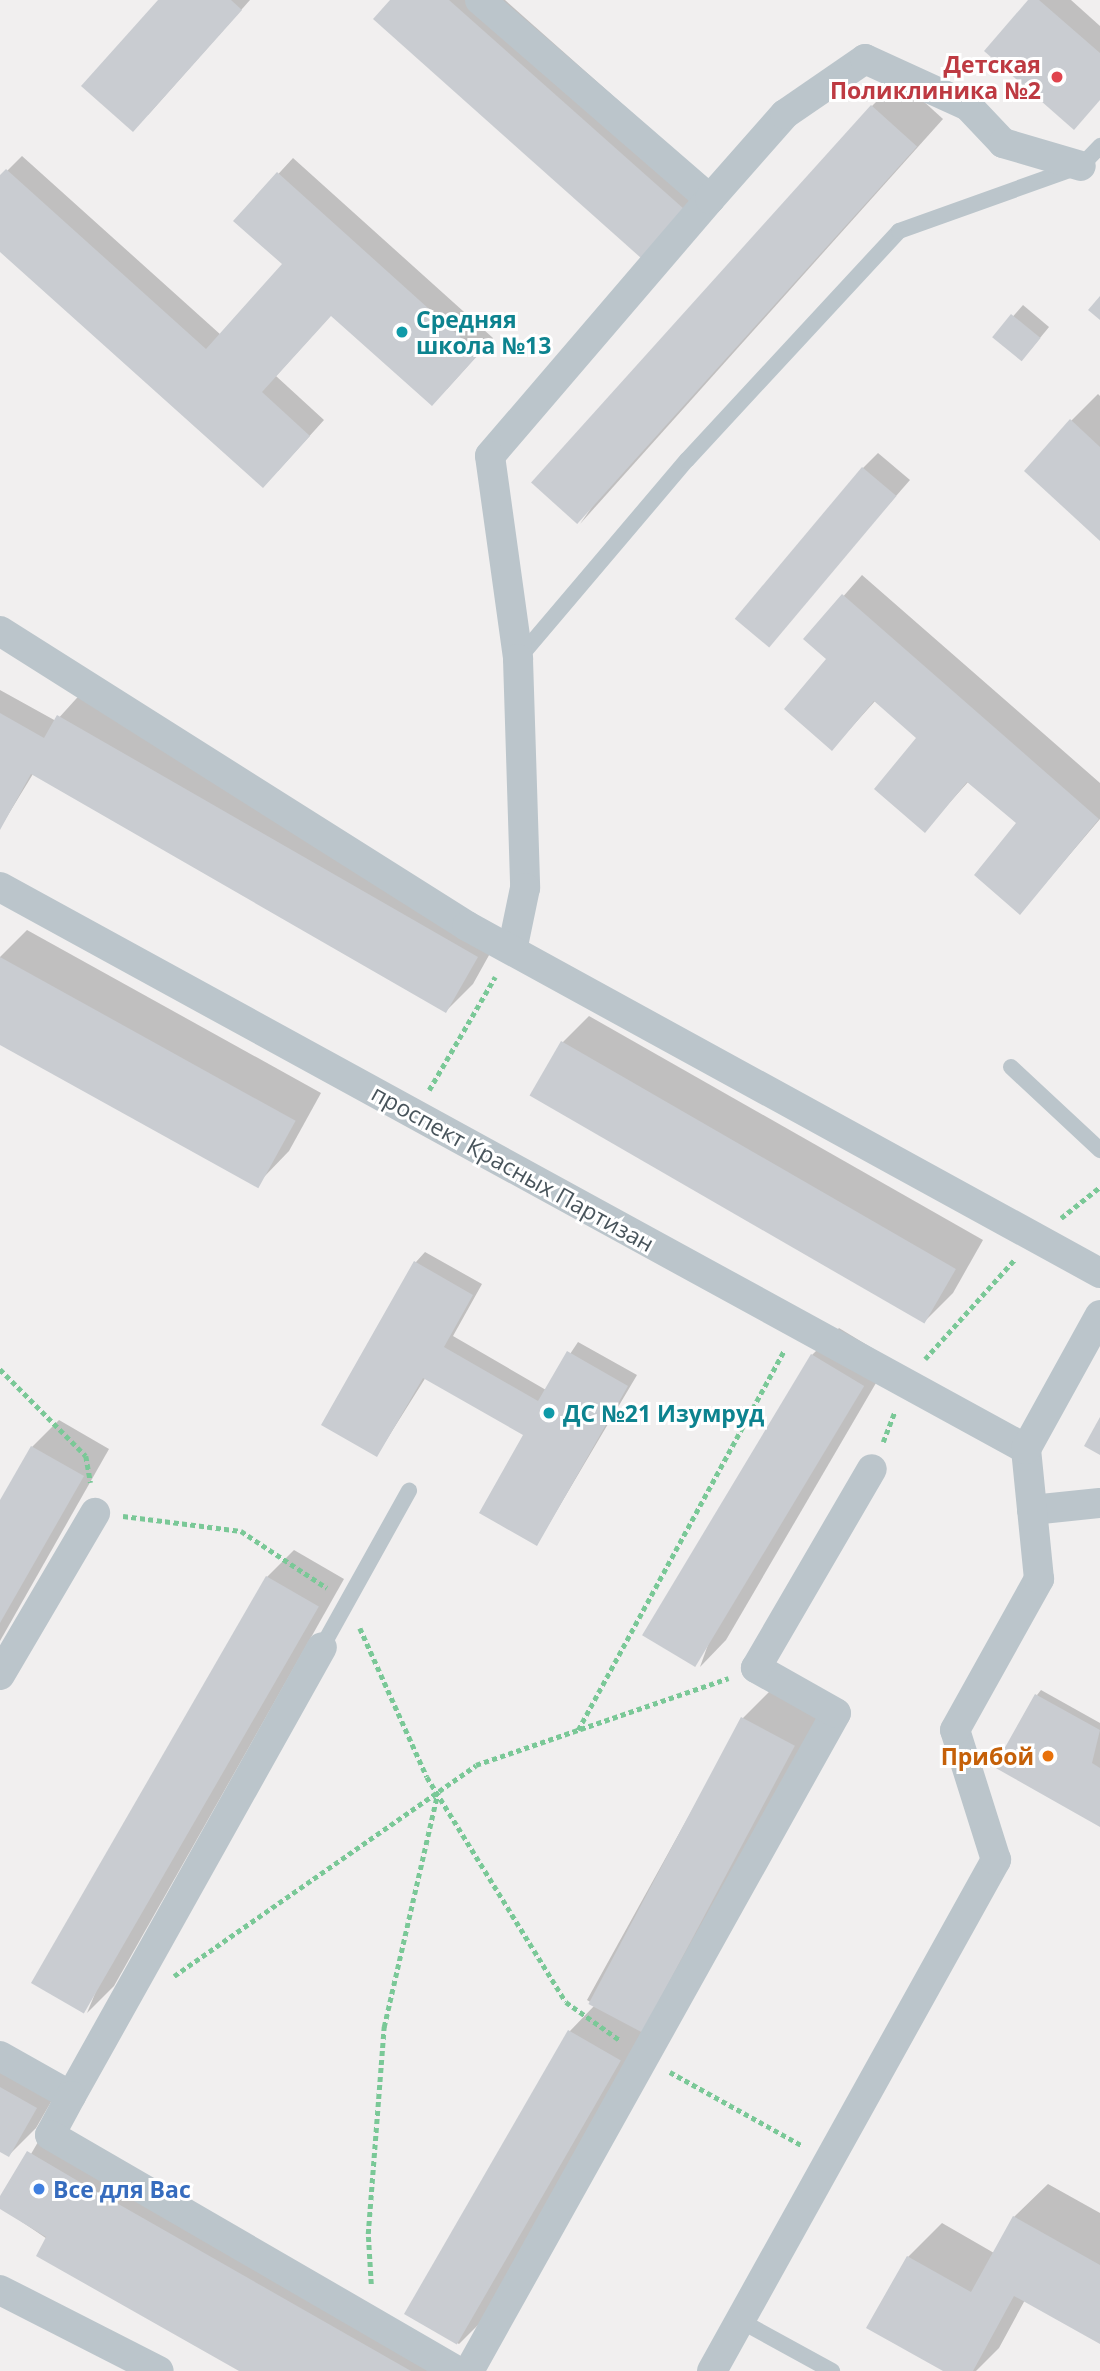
<!DOCTYPE html>
<meta charset="utf-8">
<style>
body{margin:0}
#map{position:relative;width:1100px;height:2371px;overflow:hidden;background:#f1efef;font-family:"Open Sans",sans-serif}
div>[style]{position:absolute}
[style*='--x']{left:calc(var(--x)*1px);top:calc(var(--y)*1px);width:calc(var(--w)*1px);rotate:calc(var(--a)*1deg)}
.shadow>*{inset:0;background:#0003}
.building>*{inset:0;background:#c9ccd1;transform-origin:0 0}
.path>*{height:4.5px;margin-top:-2.25px;transform-origin:0;background:repeating-linear-gradient(90deg,#7ac897 0 5px,transparent 0 8.5px)}
.lane>*{height:16px;margin:-8px;padding:0 8px;transform-origin:8px;border-radius:8px;background:#bbc5cb}
.street>*{height:30px;margin:-15px;padding:0 15px;transform-origin:15px;border-radius:15px;background:#bbc5cb}
.dots>*{width:19px;height:19px;translate:-50% -50%;box-sizing:border-box;border:4px solid #fff;border-radius:50%}
span{translate:-50% -50%;white-space:nowrap;text-align:center;line-height:1.15;-webkit-text-stroke:6px #fff;paint-order:stroke}
.health-label{font-size:23px;color:#be3a42;font-weight:700}
.right{translate:-100% -50%;text-align:right}
.culture-label{font-size:23px;color:#0d838f;font-weight:700}
.left{translate:0 -50%;text-align:left}
.street-label{font-size:23px;color:#48545b}
.food-label{font-size:23px;color:#c56008;font-weight:700}
.shop-label{font-size:23px;color:#366cbe;font-weight:700}
</style>
<div id="map">
<div class="shadow">
<i style="clip-path:polygon(160px 0,250px 0,148px 115px)"></i>
<i style="clip-path:polygon(392px 0,505px 0,709px 181px,641px 255px)"></i>
<i style="clip-path:polygon(1030px 0,1071px 0,1100px 26px,1100px 99px)"></i>
<i style="clip-path:polygon(899px 79px,943px 119px,580px 524px,872px 106px)"></i>
<i style="clip-path:polygon(22px 156px,221px 335px,284px 264px,236px 220px,293px 158px,493px 338px,447px 389px,332px 314px,276px 376px,324px 420px,278px 471px,0 249px,0 178px)"></i>
<i style="clip-path:polygon(1023px 305px,1049px 327px,1031px 349px,995px 337px)"></i>
<i style="clip-path:polygon(1098px 394px,1100px 396px,1100px 538px,1071px 421px)"></i>
<i style="clip-path:polygon(878px 453px,910px 480px,767px 644px,863px 468px)"></i>
<i style="clip-path:polygon(862px 575px,1100px 783px,1100px 819px,1020px 913px,1019px 823px,969px 781px,925px 830px,919px 738px,876px 700px,832px 749px,829px 659px,806px 639px)"></i>
<i style="clip-path:polygon(85px 689px,503px 930px,473px 984px,446px 1011px,33px 774px,0 828px,0 690px,56px 721px)"></i>
<i style="clip-path:polygon(27px 930px,321px 1093px,289px 1151px,263px 1178px,0 1032px,0 957px)"></i>
<i style="clip-path:polygon(589px 1016px,983px 1240px,953px 1293px,926px 1320px,562px 1043px)"></i>
<i style="clip-path:polygon(425px 1252px,482px 1284px,453px 1336px,546px 1390px,578px 1342px,637px 1375px,537px 1544px,525px 1435px,426px 1377px,377px 1455px,416px 1262px)"></i>
<i style="clip-path:polygon(839px 1328px,890px 1359px,726px 1640px,700px 1667px,812px 1355px)"></i>
<i style="clip-path:polygon(59px 1420px,109px 1449px,0 1641px,0 1503px,32px 1447px)"></i>
<i style="clip-path:polygon(294px 1550px,344px 1579px,114px 1986px,87px 2013px,267px 1577px)"></i>
<i style="clip-path:polygon(1041px 1690px,1100px 1723px,1100px 1825px,1037px 1695px)"></i>
<i style="clip-path:polygon(770px 1691px,821px 1719px,665px 2002px,639px 2028px,647px 2033px,486px 2317px,459px 2344px,409px 2315px,570px 2031px,595px 2005px,587px 2000px,743px 1718px)"></i>
<i style="clip-path:polygon(0 2045px,63px 2081px,36px 2128px,9px 2155px,0 2150px)"></i>
<i style="clip-path:polygon(38px 2142px,454px 2371px,242px 2371px,0 2207px)"></i>
<i style="clip-path:polygon(1048px 2184px,1100px 2213px,1100px 2342px,1025px 2300px,999px 2348px,976px 2371px,947px 2371px,869px 2327px,908px 2257px,942px 2223px,994px 2253px,1014px 2217px)"></i>
</div>
<div class="building">
<i style="clip-path:polygon(158px 0,231px 0,242px 10px,133px 132px,81px 86px)"></i>
<i style="clip-path:polygon(390px 0,449px 0,684px 209px,641px 258px,373px 19px)"></i>
<i style="clip-path:polygon(1028px 0,1039px 0,1100px 53px,1100px 100px,1074px 130px,984px 51px)"></i>
<i style="left:871px;top:105px;width:62px;height:508px;rotate:42deg"></i>
<i style="clip-path:polygon(6px 169px,206px 349px,282px 264px,233px 221px,277px 172px,479px 354px,432px 406px,331px 316px,262px 392px,310px 436px,263px 488px,0 252px,0 175px)"></i>
<i style="clip-path:polygon(1100px 296px,1100px 320px,1088px 310px)"></i>
<i style="left:1011px;top:314px;width:38px;height:30px;rotate:39deg"></i>
<i style="clip-path:polygon(1070px 419px,1100px 447px,1100px 541px,1024px 471px)"></i>
<i style="left:862px;top:467px;width:45px;height:198px;rotate:40deg"></i>
<i style="clip-path:polygon(842px 594px,1099px 819px,1020px 915px,974px 875px,1016px 823px,967px 782px,925px 833px,874px 789px,916px 738px,874px 701px,832px 751px,784px 709px,826px 659px,803px 639px)"></i>
<i style="clip-path:polygon(0 713px,44px 738px,57px 715px,478px 957px,446px 1013px,31px 774px,0 830px)"></i>
<i style="left:0;top:957px;width:338px;height:77px;rotate:29deg"></i>
<i style="left:561px;top:1041px;width:456px;height:63px;rotate:30deg"></i>
<i style="clip-path:polygon(414px 1261px,473px 1295px,444px 1347px,538px 1401px,567px 1351px,628px 1386px,537px 1546px,479px 1513px,523px 1435px,423px 1378px,377px 1457px,321px 1425px)"></i>
<i style="left:811px;top:1354px;width:62px;height:328px;rotate:31deg"></i>
<i style="clip-path:polygon(1100px 1417px,1100px 1455px,1084px 1446px)"></i>
<i style="clip-path:polygon(31px 1446px,84px 1476px,0 1623px,0 1500px)"></i>
<i style="left:266px;top:1576px;width:61px;height:470px;rotate:30deg"></i>
<i style="clip-path:polygon(1035px 1694px,1100px 1730px,1092px 1763px,1100px 1768px,1100px 1827px,994px 1767px)"></i>
<i style="left:741px;top:1717px;width:61px;height:325px;rotate:28deg"></i>
<i style="left:568px;top:2030px;width:61px;height:328px;rotate:30deg"></i>
<i style="clip-path:polygon(0 2087px,37px 2108px,9px 2157px,0 2152px)"></i>
<i style="clip-path:polygon(27px 2151px,78px 2181px,411px 2371px,239px 2371px,36px 2256px,46px 2237px,0 2209px,0 2196px)"></i>
<i style="clip-path:polygon(1013px 2216px,1100px 2265px,1100px 2344px,1014px 2296px,973px 2371px,943px 2371px,866px 2328px,907px 2256px,971px 2292px)"></i>
</div>
<div class="path">
<i style="--x:429;--y:1090;--w:131;--a:-59.7"></i>
<i style="--x:1061;--y:1218;--w:50;--a:-38.5"></i>
<i style="--x:925;--y:1359;--w:135;--a:-48"></i>
<i style="--x:0;--y:1369;--w:122;--a:45.3"></i>
<i style="--x:86;--y:1456;--w:27;--a:80"></i>
<i style="--x:883;--y:1442;--w:33;--a:-69"></i>
<i style="--x:123;--y:1516;--w:119;--a:7.2"></i>
<i style="--x:241;--y:1531;--w:103;--a:33.5"></i>
<i style="--x:360;--y:1628;--w:163;--a:65.8"></i>
<i style="--x:427;--y:1777;--w:264;--a:58.3"></i>
<i style="--x:566;--y:2002;--w:67;--a:35.3"></i>
<i style="--x:578;--y:1730;--w:432;--a:-61.5"></i>
<i style="--x:174;--y:1976;--w:368;--a:-34.9"></i>
<i style="--x:476;--y:1765;--w:267;--a:-19"></i>
<i style="--x:670;--y:2072;--w:152;--a:29.1"></i>
<i style="--x:371;--y:2284;--w:50;--a:-93.4"></i>
<i style="--x:368;--y:2234;--w:208;--a:-85.6"></i>
<i style="--x:384;--y:2027;--w:237;--a:-77.1"></i>
</div>
<div class="lane">
<i style="--x:518;--y:659;--w:261;--a:-49.7"></i>
<i style="--x:687;--y:460;--w:312;--a:-47.2"></i>
<i style="--x:899;--y:231;--w:193;--a:-19.7"></i>
<i style="--x:1081;--y:166;--w:28;--a:-46"></i>
<i style="--x:1011;--y:1067;--w:122;--a:43"></i>
<i style="--x:322;--y:1647;--w:179;--a:-60.9"></i>
<i style="--x:741;--y:2321;--w:104;--a:28.8"></i>
</div>
<div class="street">
<i style="--x:480;--y:0;--w:304;--a:40.9"></i>
<i style="--x:710;--y:199;--w:338;--a:130.6"></i>
<i style="--x:490;--y:456;--w:205;--a:82.1"></i>
<i style="--x:518;--y:659;--w:229;--a:88.2"></i>
<i style="--x:525;--y:888;--w:59;--a:101.7"></i>
<i style="--x:710;--y:199;--w:113;--a:-48.6"></i>
<i style="--x:785;--y:114;--w:97;--a:-34.5"></i>
<i style="--x:865;--y:59;--w:113;--a:24.5"></i>
<i style="--x:968;--y:106;--w:51;--a:46.6"></i>
<i style="--x:1003;--y:143;--w:81;--a:16.4"></i>
<i style="--x:0;--y:631;--w:552;--a:32.28"></i>
<i style="--x:467;--y:926;--w:722;--a:28.73"></i>
<i style="--x:0;--y:887;--w:1170;--a:28.71"></i>
<i style="--x:1032;--y:1510;--w:68;--a:-5.9"></i>
<i style="--x:0;--y:1675;--w:188;--a:-59.6"></i>
<i style="--x:0;--y:2056;--w:81;--a:29.4"></i>
<i style="--x:71;--y:2096;--w:514;--a:-60.79"></i>
<i style="--x:71;--y:2096;--w:44;--a:118.3"></i>
<i style="--x:50;--y:2135;--w:470;--a:30.1"></i>
<i style="--x:0;--y:2290;--w:178;--a:27"></i>
<i style="--x:469;--y:2371;--w:753;--a:-60.85"></i>
<i style="--x:836;--y:1713;--w:92;--a:-150.6"></i>
<i style="--x:756;--y:1668;--w:230;--a:-59.8"></i>
<i style="--x:712;--y:2371;--w:585;--a:-60.94"></i>
<i style="--x:996;--y:1860;--w:136;--a:-107.5"></i>
<i style="--x:955;--y:1730;--w:173;--a:-60.9"></i>
<i style="--x:1039;--y:1579;--w:131;--a:-95.7"></i>
<i style="--x:1026;--y:1449;--w:153;--a:-61.1"></i>
</div>
<div class="dots">
<i style="left:1057px;top:77px;background:#e0444e"></i>
<i style="left:402px;top:332px;background:#0f9aa8"></i>
<i style="left:549px;top:1413px;background:#0f9aa8"></i>
<i style="left:1048px;top:1756px;background:#e8710a"></i>
<i style="left:39px;top:2189px;background:#3f7fe0"></i>
</div>
<div class="health-label">
<span class="right" style="left:1041px;top:77px">Детская<br>Поликлиника №2</span>
</div>
<div class="culture-label">
<span class="left" style="left:416px;top:332px">Средняя<br>школа №13</span>
<span class="left" style="left:563px;top:1413px">ДС №21 Изумруд</span>
</div>
<div class="street-label">
<span style="left:513px;top:1168px;rotate:29deg">проспект Красных Партизан</span>
</div>
<div class="food-label">
<span class="right" style="left:1034px;top:1756px">Прибой</span>
</div>
<div class="shop-label">
<span class="left" style="left:53px;top:2189px">Все для Вас</span>
</div>
</div>
